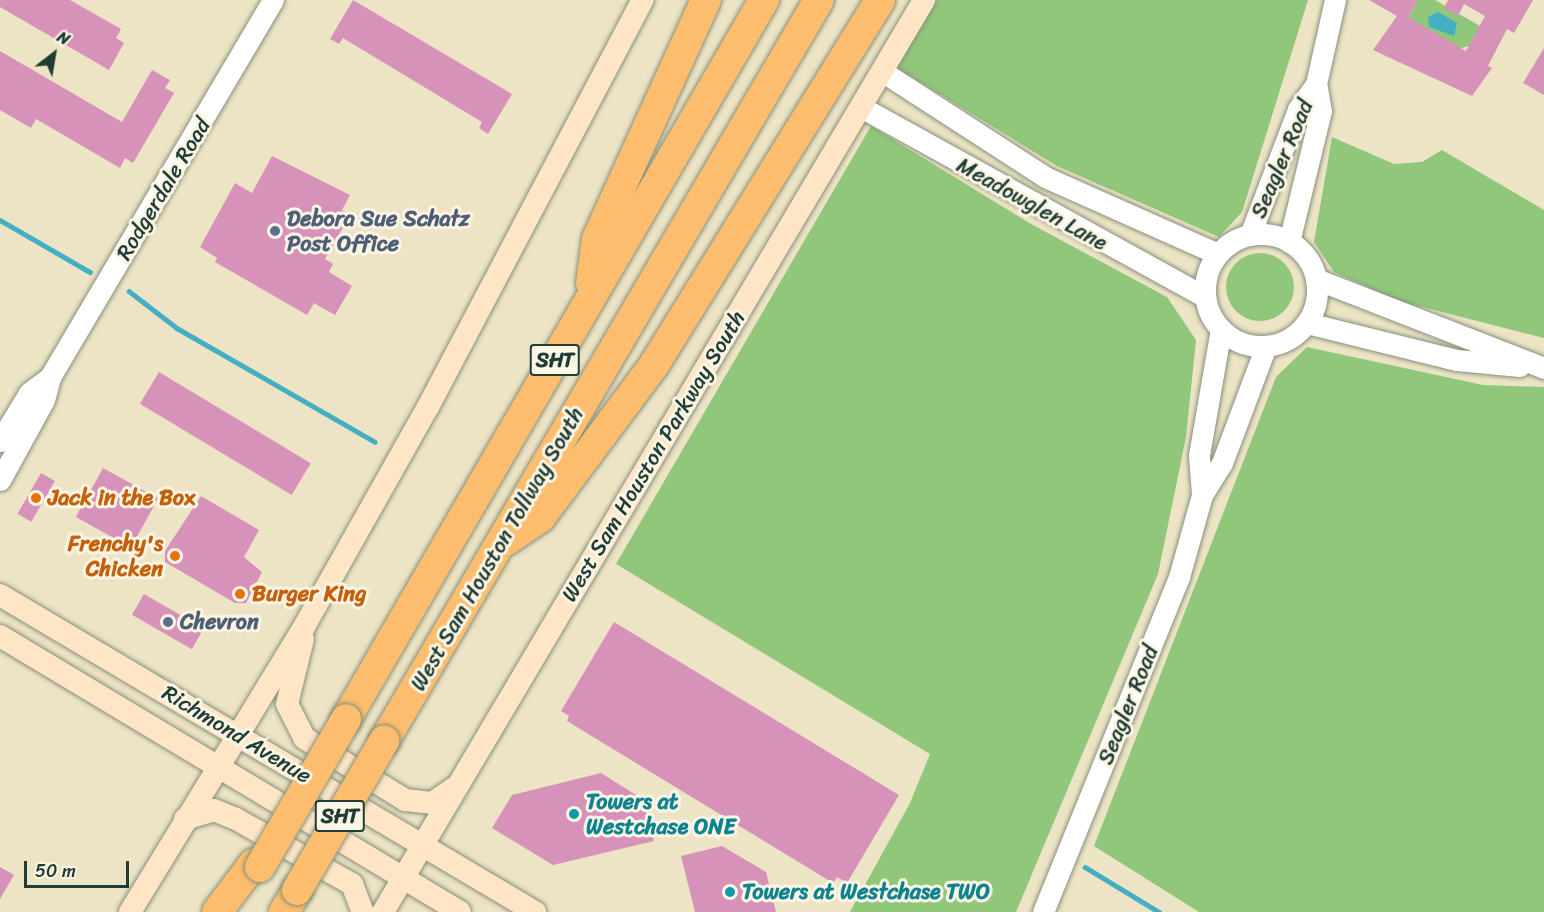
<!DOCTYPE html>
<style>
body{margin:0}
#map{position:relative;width:1544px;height:912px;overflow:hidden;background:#ede4c5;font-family:Sriracha,sans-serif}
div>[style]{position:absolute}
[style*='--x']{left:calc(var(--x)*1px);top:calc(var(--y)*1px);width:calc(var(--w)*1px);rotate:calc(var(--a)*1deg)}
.green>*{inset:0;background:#90c77a}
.round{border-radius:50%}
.water>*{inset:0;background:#44afc3}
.stream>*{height:4.5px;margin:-2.25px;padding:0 2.25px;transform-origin:2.25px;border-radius:2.25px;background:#44afc3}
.building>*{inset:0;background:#d792b9;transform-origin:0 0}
.roads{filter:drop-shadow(0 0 2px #86907c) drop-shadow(0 0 2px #86907c)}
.tertiary>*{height:21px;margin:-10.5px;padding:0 10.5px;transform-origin:10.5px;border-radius:10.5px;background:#fff}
.tertiary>.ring{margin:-10.5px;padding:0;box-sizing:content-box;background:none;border:21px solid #fff;border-radius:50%}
.secondary>*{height:22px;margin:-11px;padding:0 11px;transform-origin:11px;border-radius:11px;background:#fee5c5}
.motorway>*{height:30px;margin:-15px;padding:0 15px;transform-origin:15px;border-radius:15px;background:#fcbd6e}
.bridges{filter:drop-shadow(0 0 2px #86907c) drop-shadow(0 0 2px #86907c)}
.motorway-bridge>*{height:30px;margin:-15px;padding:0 15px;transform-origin:15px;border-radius:15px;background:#fcbd6e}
.dots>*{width:16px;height:16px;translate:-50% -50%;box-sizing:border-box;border:3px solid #fcf5e5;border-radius:50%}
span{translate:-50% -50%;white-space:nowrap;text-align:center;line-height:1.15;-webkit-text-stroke:6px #fcf5e5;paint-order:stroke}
.shield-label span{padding:2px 4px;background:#fcf5e5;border:2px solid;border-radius:4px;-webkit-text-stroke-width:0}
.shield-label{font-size:21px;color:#1f3d34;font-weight:700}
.street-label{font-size:22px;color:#1f3d34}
.service-label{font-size:22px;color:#4e5e75;font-weight:700}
.left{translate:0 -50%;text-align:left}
.food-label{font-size:22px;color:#c56008;font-weight:700}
.right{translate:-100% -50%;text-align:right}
.culture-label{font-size:22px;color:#0d838f;font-weight:700}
.north{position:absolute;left:24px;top:24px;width:60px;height:60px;-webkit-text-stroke:4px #fcf5e5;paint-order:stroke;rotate:31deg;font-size:16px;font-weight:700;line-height:24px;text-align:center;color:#1f3d34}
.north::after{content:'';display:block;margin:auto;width:21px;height:27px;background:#1f3d34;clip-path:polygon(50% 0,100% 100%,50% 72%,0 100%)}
.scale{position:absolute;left:24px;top:861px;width:105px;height:27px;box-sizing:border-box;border:3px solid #1f3d34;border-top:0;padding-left:8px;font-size:18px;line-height:21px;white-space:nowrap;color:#1f3d34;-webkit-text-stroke:4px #fcf5e5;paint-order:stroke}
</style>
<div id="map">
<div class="green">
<i style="clip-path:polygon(937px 0,1308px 0,1242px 212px,1219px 237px,1057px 166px,897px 68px)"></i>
<i style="clip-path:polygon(1418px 0,1435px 0,1480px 26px,1469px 46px,1457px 49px,1406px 21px)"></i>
<i style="clip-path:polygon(871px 126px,1031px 224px,1167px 297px,1196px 340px,1186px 437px,1158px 574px,1016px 912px,850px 912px,910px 803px,930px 754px,616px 564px)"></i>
<i style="clip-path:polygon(1332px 137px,1394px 164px,1422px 162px,1442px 150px,1544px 210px,1544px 338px,1399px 301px,1334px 272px,1314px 242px)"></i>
<i class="round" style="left:1226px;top:253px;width:68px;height:68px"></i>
<i style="clip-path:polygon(1307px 347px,1483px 385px,1544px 387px,1544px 912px,1199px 912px,1094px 846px,1276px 377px)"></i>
</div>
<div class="water">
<i style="clip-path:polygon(1438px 12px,1457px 23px,1454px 36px,1429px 27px,1428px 17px)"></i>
</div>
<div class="stream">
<i style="--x:0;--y:220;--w:104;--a:30"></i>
<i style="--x:129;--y:291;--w:61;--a:37.6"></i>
<i style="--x:177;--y:328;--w:228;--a:29.9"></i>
<i style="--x:1085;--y:867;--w:87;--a:31.3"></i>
</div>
<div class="building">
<i style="clip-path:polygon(0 0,70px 0,121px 29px,116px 38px,124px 43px,109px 70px,0 7px)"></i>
<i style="clip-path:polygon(353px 0,512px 94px,488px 134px,479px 128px,482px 122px,343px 38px,339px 44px,330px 39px)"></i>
<i style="clip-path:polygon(1369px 0,1418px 0,1408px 17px,1466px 51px,1485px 16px,1464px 4px,1458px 16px,1444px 8px,1448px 0,1533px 0,1514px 33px,1507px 29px,1488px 66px,1492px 68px,1472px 96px,1373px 50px,1397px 16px)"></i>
<i style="clip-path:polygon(1544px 48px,1544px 95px,1523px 83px)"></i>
<i style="clip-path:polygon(0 51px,122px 122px,152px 70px,170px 80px,165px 88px,174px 93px,133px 163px,125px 158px,120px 168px,36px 119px,31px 128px,0 110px)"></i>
<i style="clip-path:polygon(272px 156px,350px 195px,342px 210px,350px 215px,325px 259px,333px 264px,329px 272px,352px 286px,335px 315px,314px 303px,307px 315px,215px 262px,217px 258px,200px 247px,235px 183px,252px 193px)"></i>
<i style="left:159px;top:372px;width:177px;height:37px;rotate:31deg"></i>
<i style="left:103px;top:468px;width:63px;height:56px;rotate:29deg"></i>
<i style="left:41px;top:473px;width:16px;height:47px;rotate:30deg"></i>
<i style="clip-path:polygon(201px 496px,259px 530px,244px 557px,262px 572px,246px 603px,235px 603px,165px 562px,165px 551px)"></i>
<i style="left:144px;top:594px;width:69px;height:24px;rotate:30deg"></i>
<i style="clip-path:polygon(614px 622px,899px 795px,847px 883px,837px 877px,833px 883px,567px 721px,569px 716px,561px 711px)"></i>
<i style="clip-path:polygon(601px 773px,644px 800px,654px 841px,553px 865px,492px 828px,512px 795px)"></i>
<i style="clip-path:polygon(722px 846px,766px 872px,776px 912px,695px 912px,681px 856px)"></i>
<i style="clip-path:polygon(0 867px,14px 875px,0 899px)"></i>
</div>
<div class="roads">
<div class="tertiary">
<i style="--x:883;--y:72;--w:193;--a:32.9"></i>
<i style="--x:1045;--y:177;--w:189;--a:24"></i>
<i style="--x:861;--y:107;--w:393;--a:28.9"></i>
<i class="ring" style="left:1205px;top:234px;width:91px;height:91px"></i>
<i style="--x:1250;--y:235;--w:135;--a:-69.1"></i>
<i style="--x:1298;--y:109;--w:31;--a:-54"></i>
<i style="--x:1316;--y:84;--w:86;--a:-77.3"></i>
<i style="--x:1289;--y:242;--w:135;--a:-76.3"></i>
<i style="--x:1321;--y:111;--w:27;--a:-100"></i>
<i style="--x:1316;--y:279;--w:245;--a:21.3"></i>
<i style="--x:1307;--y:323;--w:154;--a:13.9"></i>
<i style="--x:1457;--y:360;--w:63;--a:5.4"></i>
<i style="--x:0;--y:441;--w:56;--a:-58.9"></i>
<i style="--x:29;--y:393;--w:26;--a:-37"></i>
<i style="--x:0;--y:480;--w:91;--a:-61.2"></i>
<i style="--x:44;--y:400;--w:24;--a:-75"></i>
<i style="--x:50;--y:377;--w:438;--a:-59.4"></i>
<i style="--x:1202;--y:495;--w:40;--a:-94.3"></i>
<i style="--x:1199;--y:455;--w:128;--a:-80.1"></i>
<i style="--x:1043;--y:912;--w:362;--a:-67.9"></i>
<i style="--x:1179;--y:577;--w:85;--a:-74.3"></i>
<i style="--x:1202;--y:495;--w:38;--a:-58"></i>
<i style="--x:1222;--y:463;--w:125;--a:-69.4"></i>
</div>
<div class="secondary">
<i style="--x:0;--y:595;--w:622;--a:30.65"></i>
<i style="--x:0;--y:636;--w:536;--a:30.96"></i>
<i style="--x:303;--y:639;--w:67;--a:103.8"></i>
<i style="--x:287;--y:704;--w:38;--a:63"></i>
<i style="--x:304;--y:738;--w:119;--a:31.5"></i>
<i style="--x:405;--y:800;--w:27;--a:6"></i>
<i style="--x:432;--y:803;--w:27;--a:-34"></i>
<i style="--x:185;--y:819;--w:30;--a:-17"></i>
<i style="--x:214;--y:810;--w:24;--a:22"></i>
<i style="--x:236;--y:819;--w:133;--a:29.3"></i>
<i style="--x:352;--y:884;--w:30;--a:69"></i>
<i style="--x:130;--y:912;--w:336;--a:-58.6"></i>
<i style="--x:305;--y:625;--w:250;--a:-60.6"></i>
<i style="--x:428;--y:407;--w:460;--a:-62.2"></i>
<i style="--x:383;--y:912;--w:1060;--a:-59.32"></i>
</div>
<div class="motorway">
<i style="--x:591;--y:283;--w:44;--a:-82.2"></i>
<i style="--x:597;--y:239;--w:263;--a:-65.5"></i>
<i style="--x:507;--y:540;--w:40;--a:-34"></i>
<i style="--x:540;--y:518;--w:191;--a:-53.3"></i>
<i style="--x:654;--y:365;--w:429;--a:-58.2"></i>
<i style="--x:346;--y:719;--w:832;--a:-59.83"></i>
<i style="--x:384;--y:741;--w:859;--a:-59.59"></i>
<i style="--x:217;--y:912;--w:61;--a:-52.9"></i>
<i style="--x:284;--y:912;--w:26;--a:-59"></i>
</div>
</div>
<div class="bridges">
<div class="motorway-bridge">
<i style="--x:260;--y:867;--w:171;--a:-59.8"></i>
<i style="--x:297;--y:890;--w:173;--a:-59.7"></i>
</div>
</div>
<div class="dots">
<i style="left:275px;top:231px;background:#5c6f8a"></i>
<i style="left:36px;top:498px;background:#e8710a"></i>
<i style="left:175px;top:556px;background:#e8710a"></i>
<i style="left:240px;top:594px;background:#e8710a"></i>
<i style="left:168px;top:622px;background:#5c6f8a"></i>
<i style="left:574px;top:814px;background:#0f9aa8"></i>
<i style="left:730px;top:892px;background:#0f9aa8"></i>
</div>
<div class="shield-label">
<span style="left:555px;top:360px">SHT</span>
<span style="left:340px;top:816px">SHT</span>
</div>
<div class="street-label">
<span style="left:1282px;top:159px;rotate:-67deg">Seagler Road</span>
<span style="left:163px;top:189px;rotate:-59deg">Rodgerdale Road</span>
<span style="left:1032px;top:204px;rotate:29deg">Meadowglen Lane</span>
<span style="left:653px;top:456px;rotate:-59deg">West Sam Houston Parkway South</span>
<span style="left:497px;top:549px;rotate:-60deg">West Sam Houston Tollway South</span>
<span style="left:1128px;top:705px;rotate:-68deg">Seagler Road</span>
<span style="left:237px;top:734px;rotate:31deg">Richmond Avenue</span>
</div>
<div class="service-label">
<span class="left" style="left:287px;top:231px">Debora Sue Schatz<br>Post Office</span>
<span class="left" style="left:180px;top:622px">Chevron</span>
</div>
<div class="food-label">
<span class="left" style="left:48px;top:498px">Jack in the Box</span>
<span class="right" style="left:163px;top:556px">Frenchy's<br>Chicken</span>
<span class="left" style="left:252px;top:594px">Burger King</span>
</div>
<div class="culture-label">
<span class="left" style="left:586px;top:814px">Towers at<br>Westchase ONE</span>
<span class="left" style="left:742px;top:892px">Towers at Westchase TWO</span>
</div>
<div class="north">N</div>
<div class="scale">50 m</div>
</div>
